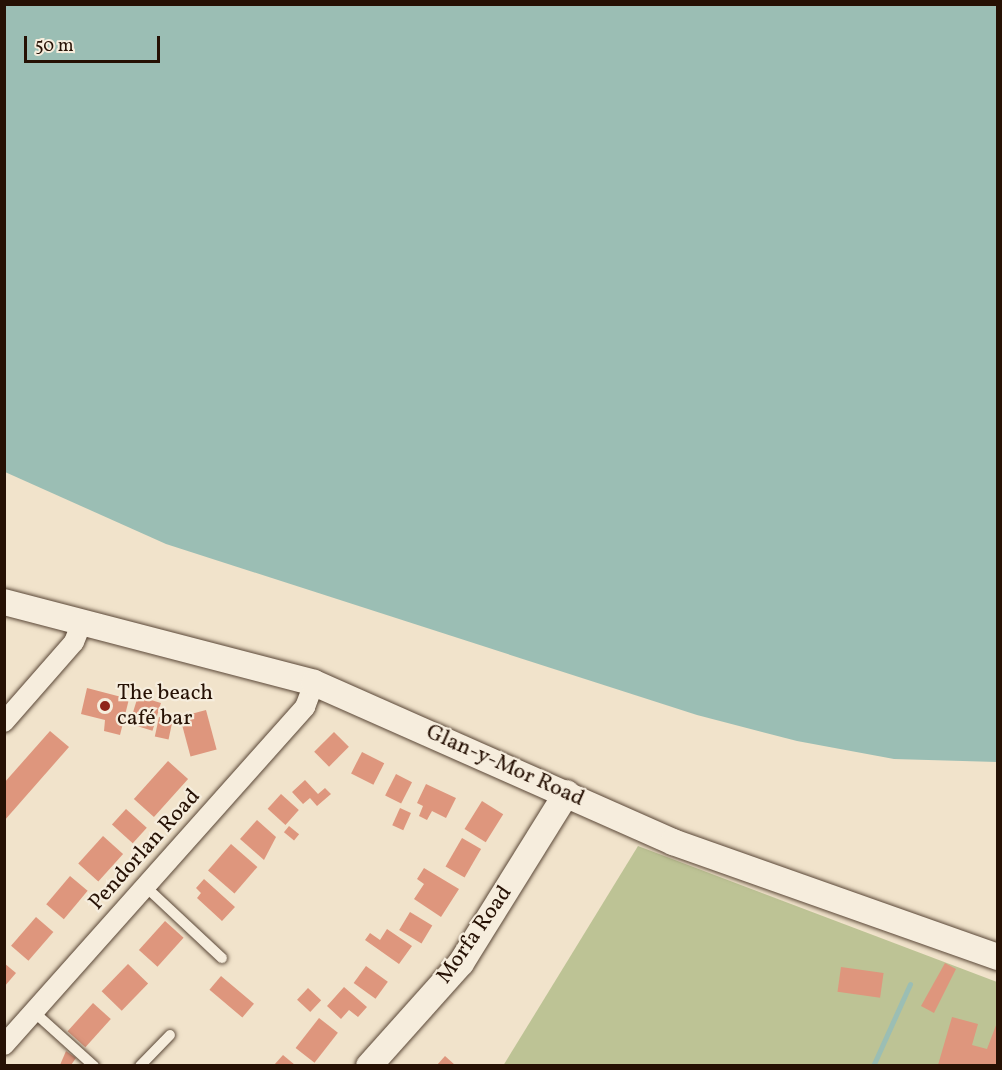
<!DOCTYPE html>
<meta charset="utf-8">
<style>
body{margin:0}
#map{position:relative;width:1002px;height:1070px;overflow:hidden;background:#f1e3cb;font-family:Vollkorn,serif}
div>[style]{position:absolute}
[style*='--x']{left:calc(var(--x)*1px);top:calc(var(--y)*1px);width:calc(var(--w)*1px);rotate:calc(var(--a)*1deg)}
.green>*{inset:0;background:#bdc395}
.water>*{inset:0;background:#9bbeb4}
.stream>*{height:5px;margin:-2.5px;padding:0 2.5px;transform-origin:2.5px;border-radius:2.5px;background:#9bbeb4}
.building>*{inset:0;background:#de967d;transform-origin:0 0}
.roads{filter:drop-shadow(0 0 2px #594636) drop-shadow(0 0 2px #594636)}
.service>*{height:10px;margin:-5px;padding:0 5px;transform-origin:5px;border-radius:5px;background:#f6eddd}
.minor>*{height:20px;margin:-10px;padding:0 10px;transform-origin:10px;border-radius:10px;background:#f6eddd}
.tertiary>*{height:26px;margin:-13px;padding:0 13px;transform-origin:13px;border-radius:13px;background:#f6eddd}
.dots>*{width:16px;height:16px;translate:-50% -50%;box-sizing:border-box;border:3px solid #f6eddd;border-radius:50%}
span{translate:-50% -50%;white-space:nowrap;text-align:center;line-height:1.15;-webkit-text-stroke:4.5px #f6eddd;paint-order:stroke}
.poi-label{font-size:22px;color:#261104}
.left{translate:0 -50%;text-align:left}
.street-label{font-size:22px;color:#261104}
.frame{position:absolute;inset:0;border:6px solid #261104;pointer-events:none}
.scale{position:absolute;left:24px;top:36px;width:136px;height:27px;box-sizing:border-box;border:3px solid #261104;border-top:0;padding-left:8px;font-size:18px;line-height:21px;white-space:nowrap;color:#261104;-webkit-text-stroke:4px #f6eddd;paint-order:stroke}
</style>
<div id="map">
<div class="green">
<i style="clip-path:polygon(638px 846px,997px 982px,997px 1065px,503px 1066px)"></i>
</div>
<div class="water">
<i style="clip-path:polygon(4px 5px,997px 5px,997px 762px,894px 759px,797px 741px,697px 715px,166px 544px,5px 472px)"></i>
</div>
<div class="stream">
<i style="--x:873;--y:1066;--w:90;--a:-65.7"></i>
</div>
<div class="building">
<i style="clip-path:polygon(87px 688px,129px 699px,120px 735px,104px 731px,105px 720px,81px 714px)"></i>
<i style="left:138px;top:696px;width:24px;height:29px;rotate:17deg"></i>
<i style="left:206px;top:710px;width:41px;height:27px;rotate:75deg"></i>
<i style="left:159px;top:717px;width:14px;height:20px;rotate:12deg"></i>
<i style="clip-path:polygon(50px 731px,69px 747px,4px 821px,4px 783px)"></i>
<i style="left:334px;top:732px;width:21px;height:28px;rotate:45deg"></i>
<i style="left:362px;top:752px;width:25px;height:24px;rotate:27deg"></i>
<i style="left:168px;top:761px;width:27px;height:51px;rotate:42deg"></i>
<i style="left:396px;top:774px;width:18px;height:24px;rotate:27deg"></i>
<i style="clip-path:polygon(305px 780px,318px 794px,325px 788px,331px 794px,317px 806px,310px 798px,303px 804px,292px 792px)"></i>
<i style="clip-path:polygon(426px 784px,456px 798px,446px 818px,432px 811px,427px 820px,419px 816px,423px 806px,417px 803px)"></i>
<i style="left:281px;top:794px;width:24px;height:20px;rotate:42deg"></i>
<i style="left:482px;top:801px;width:25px;height:33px;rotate:32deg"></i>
<i style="left:400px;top:808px;width:12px;height:19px;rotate:24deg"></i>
<i style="left:126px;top:809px;width:28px;height:21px;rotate:42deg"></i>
<i style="clip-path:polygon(257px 820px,276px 837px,264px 860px,240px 839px)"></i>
<i style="left:289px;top:826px;width:13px;height:8px;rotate:39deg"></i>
<i style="left:103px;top:836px;width:27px;height:37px;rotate:42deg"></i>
<i style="left:462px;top:838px;width:22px;height:33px;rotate:30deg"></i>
<i style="left:231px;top:844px;width:35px;height:35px;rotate:41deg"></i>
<i style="clip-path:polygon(424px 868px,459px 889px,441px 917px,414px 899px,424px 884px,417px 879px)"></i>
<i style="left:70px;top:876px;width:23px;height:37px;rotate:40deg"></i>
<i style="clip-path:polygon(204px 879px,235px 907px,222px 921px,197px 898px,201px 893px,196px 888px)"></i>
<i style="left:410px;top:912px;width:26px;height:21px;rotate:31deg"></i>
<i style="left:36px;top:917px;width:23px;height:38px;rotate:41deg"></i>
<i style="left:165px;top:921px;width:25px;height:39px;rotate:42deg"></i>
<i style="clip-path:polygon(387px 929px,412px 946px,399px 964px,365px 940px,370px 933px,380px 940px)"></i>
<i style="clip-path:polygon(4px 963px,16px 973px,4px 987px)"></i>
<i style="clip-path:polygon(945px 963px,956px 969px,934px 1013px,921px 1006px)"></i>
<i style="left:128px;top:964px;width:28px;height:38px;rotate:44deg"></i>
<i style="left:366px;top:966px;width:27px;height:21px;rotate:36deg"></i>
<i style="left:841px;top:967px;width:43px;height:25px;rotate:8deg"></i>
<i style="left:221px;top:976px;width:43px;height:18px;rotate:40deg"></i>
<i style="clip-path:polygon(344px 987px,367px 1007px,358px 1017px,349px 1010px,341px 1019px,327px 1006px)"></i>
<i style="left:308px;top:988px;width:18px;height:16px;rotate:43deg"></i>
<i style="left:93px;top:1003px;width:24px;height:38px;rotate:42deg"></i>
<i style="clip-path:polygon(952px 1017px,978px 1024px,972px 1045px,987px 1049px,998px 1020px,998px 1065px,938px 1065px)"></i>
<i style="left:319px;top:1018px;width:24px;height:38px;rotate:38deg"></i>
<i style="clip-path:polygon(66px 1051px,76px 1058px,71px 1065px,60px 1065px)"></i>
<i style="clip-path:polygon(283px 1055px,295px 1065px,274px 1065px)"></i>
<i style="clip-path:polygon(445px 1056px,455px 1065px,437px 1065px)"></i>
</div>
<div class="roads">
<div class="service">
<i style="--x:146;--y:887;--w:104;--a:43.1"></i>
<i style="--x:34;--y:1012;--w:81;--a:42"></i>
<i style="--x:140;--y:1066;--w:43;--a:-45.9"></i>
</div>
<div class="minor">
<i style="--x:4;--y:722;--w:106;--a:-48.8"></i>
<i style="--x:74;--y:642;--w:18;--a:-68"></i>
<i style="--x:4;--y:1045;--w:453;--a:-48.3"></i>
<i style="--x:305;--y:707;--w:26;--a:-69"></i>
</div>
<div class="tertiary">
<i style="--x:4;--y:602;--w:320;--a:14.6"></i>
<i style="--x:314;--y:683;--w:393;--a:23.9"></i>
<i style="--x:673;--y:842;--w:345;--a:19.5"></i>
<i style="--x:369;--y:1066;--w:138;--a:-48.2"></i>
<i style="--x:461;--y:963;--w:200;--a:-58.1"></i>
</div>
</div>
<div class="dots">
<i style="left:105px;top:706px;background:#8f2418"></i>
</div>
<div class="poi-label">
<span class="left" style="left:117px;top:706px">The beach<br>café bar</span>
</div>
<div class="street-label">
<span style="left:505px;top:766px;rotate:24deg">Glan-y-Mor Road</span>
<span style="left:145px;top:850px;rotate:-48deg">Pendorlan Road</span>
<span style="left:475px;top:935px;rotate:-55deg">Morfa Road</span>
</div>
<div class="frame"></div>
<div class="scale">50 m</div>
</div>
